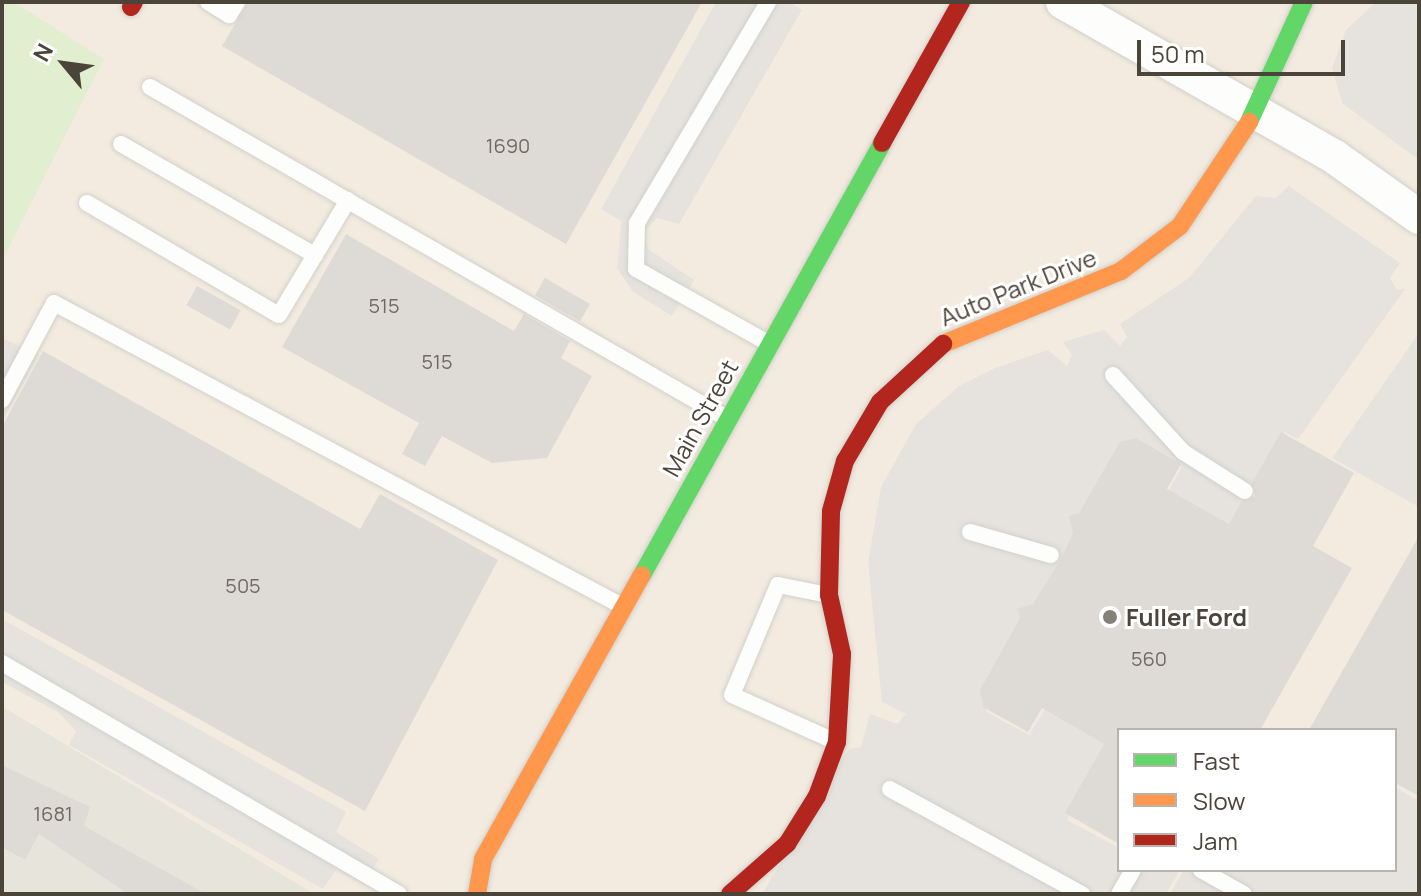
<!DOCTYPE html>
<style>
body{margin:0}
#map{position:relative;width:1421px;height:896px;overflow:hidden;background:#f4f2ee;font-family:Manrope,sans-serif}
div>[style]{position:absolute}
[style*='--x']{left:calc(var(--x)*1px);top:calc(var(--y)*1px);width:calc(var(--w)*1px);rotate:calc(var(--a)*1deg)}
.residential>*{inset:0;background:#e7e4dc}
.commercial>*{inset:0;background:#f3ebdf}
.green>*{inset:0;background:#e1eecf}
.parking>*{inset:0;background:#e6e3df}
.building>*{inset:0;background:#dedbd6;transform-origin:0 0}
.roads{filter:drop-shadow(0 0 2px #d2d0cb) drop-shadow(0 0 2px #d2d0cb)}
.lane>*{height:16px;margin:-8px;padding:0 8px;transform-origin:8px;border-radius:8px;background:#fdfdfc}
.street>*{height:34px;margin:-17px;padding:0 17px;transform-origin:17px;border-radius:17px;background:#fdfdfc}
.fast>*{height:18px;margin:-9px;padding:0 9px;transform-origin:9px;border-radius:9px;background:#63d668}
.slow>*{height:18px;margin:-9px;padding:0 9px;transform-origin:9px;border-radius:9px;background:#ff974d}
.jam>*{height:18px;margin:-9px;padding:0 9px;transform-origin:9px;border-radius:9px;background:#b3261e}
.dots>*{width:22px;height:22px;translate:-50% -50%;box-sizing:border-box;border:4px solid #fff;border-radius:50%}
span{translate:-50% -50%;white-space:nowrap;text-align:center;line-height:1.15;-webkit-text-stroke:6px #fff;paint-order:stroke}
.number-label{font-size:20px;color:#706a61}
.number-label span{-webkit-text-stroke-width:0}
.street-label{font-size:24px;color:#4b4439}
.poi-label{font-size:24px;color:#4b4439;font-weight:700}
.left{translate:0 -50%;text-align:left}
.frame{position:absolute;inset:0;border:4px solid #4b4439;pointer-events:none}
.legend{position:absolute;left:1117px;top:728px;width:280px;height:144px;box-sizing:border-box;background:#fff;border:2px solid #b7b4b0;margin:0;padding:10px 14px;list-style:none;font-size:24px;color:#4b4439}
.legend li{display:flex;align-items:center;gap:16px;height:40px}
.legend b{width:40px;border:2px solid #b7b4b0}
.north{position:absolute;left:24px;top:24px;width:80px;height:80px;-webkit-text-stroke:6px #fff;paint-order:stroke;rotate:299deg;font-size:22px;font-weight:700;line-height:32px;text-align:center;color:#4b4439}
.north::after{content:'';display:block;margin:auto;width:28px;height:36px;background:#4b4439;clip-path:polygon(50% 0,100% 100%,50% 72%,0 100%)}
.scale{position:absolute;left:1137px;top:40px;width:208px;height:36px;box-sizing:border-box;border:4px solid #4b4439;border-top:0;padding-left:10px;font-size:24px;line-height:28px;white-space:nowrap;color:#4b4439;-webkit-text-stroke:6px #fff;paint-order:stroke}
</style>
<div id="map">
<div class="residential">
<i style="clip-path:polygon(2px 706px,315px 894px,2px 894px)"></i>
</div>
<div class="commercial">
<i style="clip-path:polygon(evenodd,14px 2px,1419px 2px,1419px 894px,315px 894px,2px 706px,2px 261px,104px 59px,14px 2px,1119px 730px,1395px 730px,1395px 870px,1119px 870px,1119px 730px)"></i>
</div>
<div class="green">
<i style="clip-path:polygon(2px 2px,14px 2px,104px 59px,2px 261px)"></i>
</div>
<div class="parking">
<i style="clip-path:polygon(716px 2px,789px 2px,802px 10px,679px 224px,657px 218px,643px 232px,648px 249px,694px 280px,672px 316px,632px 291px,617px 268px,621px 221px,601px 209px)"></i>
<i style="clip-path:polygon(1376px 2px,1419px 2px,1419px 160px,1342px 103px,1332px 68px,1346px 30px)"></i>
<i style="clip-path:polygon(1289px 186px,1400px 263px,1390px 278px,1397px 290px,1405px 289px,1298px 439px,1284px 432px,1228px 531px,1167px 493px,1182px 467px,1138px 444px,981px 694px,987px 712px,1029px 735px,1047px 706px,1110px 744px,1067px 820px,1119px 848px,1119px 870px,1180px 870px,1166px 894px,762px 894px,849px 749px,861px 747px,870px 714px,897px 724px,906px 714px,882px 702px,868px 563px,881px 487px,916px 424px,959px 386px,995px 368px,1048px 350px,1067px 366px,1072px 355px,1063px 342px,1104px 330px,1120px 346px,1127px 337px,1120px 324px,1189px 278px,1256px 196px,1276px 198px)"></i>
<i style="clip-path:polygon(1419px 333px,1419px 507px,1332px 458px)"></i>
<i style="clip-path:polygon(2px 338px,39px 355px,2px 422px)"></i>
<i style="clip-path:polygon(2px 619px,346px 812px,336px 832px,379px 859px,364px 885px,336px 870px,323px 889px,69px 745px,76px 731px,58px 712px,2px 682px)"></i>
<i style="clip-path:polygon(1395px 787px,1415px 799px,1419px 792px,1419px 894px,1170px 894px,1184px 870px,1395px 870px)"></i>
</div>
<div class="building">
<i style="clip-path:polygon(248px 2px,702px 2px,566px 244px,222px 46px)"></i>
<i style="clip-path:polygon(346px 234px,514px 331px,524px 314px,570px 341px,561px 358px,592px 376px,547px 458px,492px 463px,442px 436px,425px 466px,402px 454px,419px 423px,282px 347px)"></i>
<i style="left:545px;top:278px;width:52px;height:20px;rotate:30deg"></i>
<i style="left:197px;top:286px;width:50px;height:22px;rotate:29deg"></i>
<i style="clip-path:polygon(43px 351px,360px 529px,380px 494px,498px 560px,365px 811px,2px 610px,2px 427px)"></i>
<i style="clip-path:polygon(1281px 432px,1354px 473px,1313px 546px,1352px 568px,1260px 730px,1119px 730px,1119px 844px,1065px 813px,1104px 744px,1042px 708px,1028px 732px,983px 707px,980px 690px,1020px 618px,1017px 609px,1033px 604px,1061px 559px,1073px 533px,1069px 516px,1079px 513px,1120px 442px,1136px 438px,1181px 464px,1167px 489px,1229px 524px,1242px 501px,1255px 496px,1252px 483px)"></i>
<i style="clip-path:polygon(1419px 536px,1419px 796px,1395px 783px,1395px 730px,1309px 730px)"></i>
<i style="clip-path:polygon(2px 765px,90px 807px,84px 826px,206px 894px,128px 894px,39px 834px,25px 860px,2px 847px)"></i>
</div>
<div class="roads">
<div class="lane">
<i style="--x:208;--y:2;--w:25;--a:32"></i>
<i style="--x:229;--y:15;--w:15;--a:-58"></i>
<i style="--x:150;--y:87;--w:664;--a:29.88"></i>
<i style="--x:121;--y:144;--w:224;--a:29.8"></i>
<i style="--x:87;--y:203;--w:222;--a:30.3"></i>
<i style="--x:279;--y:315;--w:134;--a:-59"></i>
<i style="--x:768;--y:343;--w:151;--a:-150.7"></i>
<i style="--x:636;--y:269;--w:46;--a:-88.8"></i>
<i style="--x:637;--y:223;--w:257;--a:-59.3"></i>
<i style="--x:1113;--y:375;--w:104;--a:47.7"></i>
<i style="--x:1183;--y:452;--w:73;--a:32.2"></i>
<i style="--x:2;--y:400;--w:110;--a:-61.8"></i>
<i style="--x:54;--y:303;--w:644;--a:28.08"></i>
<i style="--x:970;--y:532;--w:84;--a:15.9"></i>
<i style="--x:828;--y:595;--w:51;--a:-168.7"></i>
<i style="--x:778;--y:585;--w:119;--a:112.7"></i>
<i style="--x:732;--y:695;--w:114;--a:24.3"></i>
<i style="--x:2;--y:663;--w:459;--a:30.2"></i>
<i style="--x:890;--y:789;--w:219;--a:28.7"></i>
<i style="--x:1201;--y:870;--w:49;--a:29.2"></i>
<i style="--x:1119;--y:894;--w:28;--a:-60"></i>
</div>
<div class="street">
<i style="--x:1063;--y:2;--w:314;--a:29.7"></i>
<i style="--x:1336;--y:158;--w:102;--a:35.4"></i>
</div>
<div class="fast">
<i style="--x:1249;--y:122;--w:132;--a:-65.4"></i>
<i style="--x:642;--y:575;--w:494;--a:-60.9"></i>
</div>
<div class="slow">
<i style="--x:943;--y:344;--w:192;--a:-22.3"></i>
<i style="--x:1121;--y:271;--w:74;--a:-37.3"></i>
<i style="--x:1180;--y:226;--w:125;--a:-56.4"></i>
<i style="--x:477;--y:894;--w:36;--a:-80"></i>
<i style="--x:483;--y:859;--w:325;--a:-60.8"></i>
</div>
<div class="jam">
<i style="--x:131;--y:7;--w:6;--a:-59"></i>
<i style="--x:882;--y:143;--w:162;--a:-60.7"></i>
<i style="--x:730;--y:894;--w:76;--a:-41.3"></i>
<i style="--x:787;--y:844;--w:57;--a:-58"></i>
<i style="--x:817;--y:796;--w:58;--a:-69.7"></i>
<i style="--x:837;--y:742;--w:88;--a:-86.7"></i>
<i style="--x:842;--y:654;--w:60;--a:-102.4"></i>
<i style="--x:829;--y:595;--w:84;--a:-88.6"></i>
<i style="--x:831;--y:511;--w:52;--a:-74.4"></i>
<i style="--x:845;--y:461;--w:69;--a:-59.3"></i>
<i style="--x:880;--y:402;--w:86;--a:-42.6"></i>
</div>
</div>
<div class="dots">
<i style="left:1110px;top:617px;background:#868178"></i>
</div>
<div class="number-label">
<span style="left:508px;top:145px">1690</span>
<span style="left:384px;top:305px">515</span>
<span style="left:437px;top:361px">515</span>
<span style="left:243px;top:585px">505</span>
<span style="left:1149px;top:658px">560</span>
<span style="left:53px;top:813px">1681</span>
</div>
<div class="street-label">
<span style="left:1018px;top:287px;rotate:-22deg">Auto Park Drive</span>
<span style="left:700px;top:418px;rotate:-61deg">Main Street</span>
</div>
<div class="poi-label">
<span class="left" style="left:1126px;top:617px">Fuller Ford</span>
</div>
<div class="frame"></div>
<ul class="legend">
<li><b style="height:10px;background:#63d668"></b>Fast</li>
<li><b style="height:10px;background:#ff974d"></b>Slow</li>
<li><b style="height:10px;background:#b3261e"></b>Jam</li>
</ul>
<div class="north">N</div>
<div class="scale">50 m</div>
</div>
